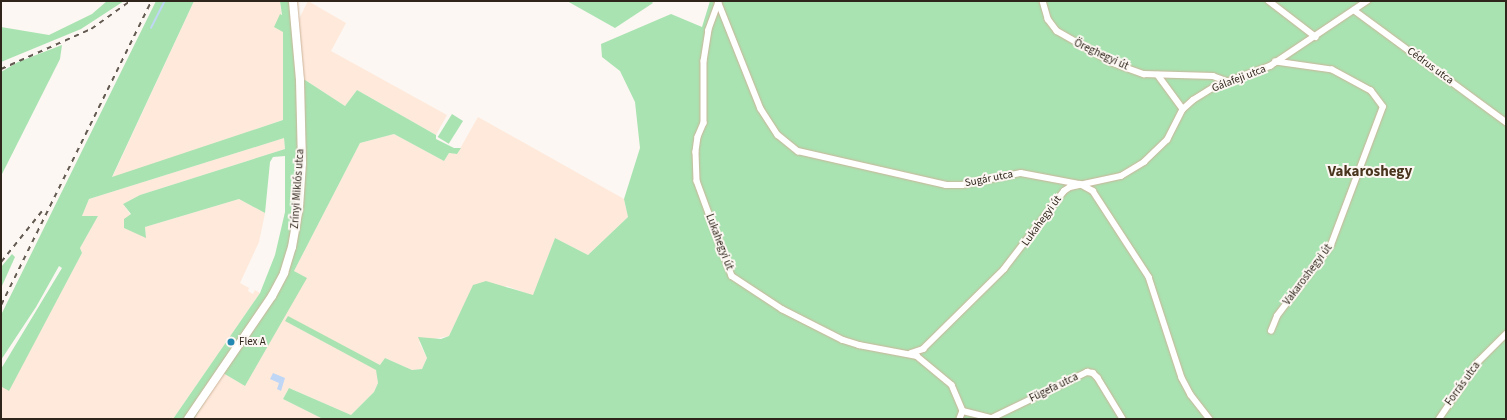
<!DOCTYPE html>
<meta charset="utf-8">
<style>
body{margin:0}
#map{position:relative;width:1507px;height:420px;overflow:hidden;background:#fcf7f2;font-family:"Source Sans 3",sans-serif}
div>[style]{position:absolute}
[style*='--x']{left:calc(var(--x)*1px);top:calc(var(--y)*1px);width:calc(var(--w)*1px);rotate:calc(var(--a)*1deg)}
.industrial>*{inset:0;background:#ffe9db}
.green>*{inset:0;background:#a9e3b1;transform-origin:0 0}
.water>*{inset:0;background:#bfd6f5}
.stream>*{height:1.5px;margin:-0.75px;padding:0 0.75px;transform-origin:0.75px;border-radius:0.75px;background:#bfd6f5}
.roads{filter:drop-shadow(0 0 1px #cdb49a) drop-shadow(0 0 1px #cdb49a)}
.street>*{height:5.5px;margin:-2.75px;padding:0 2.75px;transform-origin:2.75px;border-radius:2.75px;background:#fff}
.secondary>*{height:8px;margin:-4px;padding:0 4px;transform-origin:4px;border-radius:4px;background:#fff}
.rail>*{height:1.5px;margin-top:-0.75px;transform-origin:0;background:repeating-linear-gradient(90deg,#635a51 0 5px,transparent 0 10px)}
.dots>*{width:11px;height:11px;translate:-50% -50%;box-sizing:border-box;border:2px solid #fcf7f2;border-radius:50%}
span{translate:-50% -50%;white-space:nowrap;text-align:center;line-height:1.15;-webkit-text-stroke:4px #fcf7f2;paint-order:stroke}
.street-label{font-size:11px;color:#2f251b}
.poi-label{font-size:11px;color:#2f251b}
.left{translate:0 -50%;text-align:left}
.district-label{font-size:15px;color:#49351e;font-weight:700}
.frame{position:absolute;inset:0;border:2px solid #2f251b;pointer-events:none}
</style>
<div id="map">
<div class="industrial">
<i style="clip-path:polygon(194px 1px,280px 1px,283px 31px,283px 120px,112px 178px)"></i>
<i style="clip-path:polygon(308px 1px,346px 23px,331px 51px,447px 115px,436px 135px,357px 90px,345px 106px,302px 78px,298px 21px)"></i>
<i style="clip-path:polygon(478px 117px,624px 199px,628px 217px,588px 255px,555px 238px,533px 296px,507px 286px,462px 309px,449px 336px,419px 342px,427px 358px,422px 369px,412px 370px,385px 358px,380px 365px,285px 321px,377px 370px,378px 383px,374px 392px,351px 415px,289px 388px,283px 399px,323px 419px,194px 419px,223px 373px,245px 386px,306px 278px,294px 271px,360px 143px,394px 134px,444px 161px,449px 153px,457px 154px)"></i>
<i style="clip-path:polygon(284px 138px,285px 149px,140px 195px,123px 204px,146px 237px,145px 227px,239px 199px,265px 213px,259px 242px,240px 283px,249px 288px,248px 291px,253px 294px,255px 290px,260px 293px,173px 419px,1px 419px,2px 387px,9px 390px,82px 253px,80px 248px,98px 216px,82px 216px,89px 199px)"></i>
</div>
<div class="green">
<i style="clip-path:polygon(107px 1px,124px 1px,81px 29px,1px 62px,1px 27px,49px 35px,92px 14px)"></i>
<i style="clip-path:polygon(156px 1px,194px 1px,112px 177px,283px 120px,283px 32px,274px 27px,280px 14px,282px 15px,280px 1px,295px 1px,302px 78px,345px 106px,357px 90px,436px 135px,436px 139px,454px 148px,461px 148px,457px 154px,449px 153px,444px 161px,394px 134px,360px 143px,294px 271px,307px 278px,245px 386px,223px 373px,194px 419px,173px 419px,260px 293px,275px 255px,285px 212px,285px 156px,273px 157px,270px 162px,265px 213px,239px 199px,145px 227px,146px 238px,124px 228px,124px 219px,131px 214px,123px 204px,140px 195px,285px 149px,284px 138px,89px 199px,82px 216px,98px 216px,80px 248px,82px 253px,9px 391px,2px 387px,1px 390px,1px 369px,62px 268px,59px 266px,36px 307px,1px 360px,1px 315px)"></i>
<i style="clip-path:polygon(567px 1px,651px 1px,653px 3px,615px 28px)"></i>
<i style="clip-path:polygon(710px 1px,1506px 1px,1506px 419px,323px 419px,283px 399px,289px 388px,351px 415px,374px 392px,378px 383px,376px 370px,285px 321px,288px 316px,380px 365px,385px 358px,412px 370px,422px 369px,427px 358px,418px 337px,441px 339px,449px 336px,473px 285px,486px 281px,533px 295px,555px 238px,588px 255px,628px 217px,624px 199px,640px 148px,635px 102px,620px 71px,602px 57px,601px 44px,671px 14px,702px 27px)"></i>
<i style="clip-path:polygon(62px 45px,60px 59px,1px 176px,1px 72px,18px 62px)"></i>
<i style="left:452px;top:114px;width:13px;height:27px;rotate:32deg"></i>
<i style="clip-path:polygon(12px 254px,15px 257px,1px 288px,1px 267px)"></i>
</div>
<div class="water">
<i style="clip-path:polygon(273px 373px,285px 378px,281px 391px,277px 389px,279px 383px,270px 379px)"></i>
</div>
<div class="stream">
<i style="--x:151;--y:28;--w:30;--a:-63"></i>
</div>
<div class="roads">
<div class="street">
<i style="--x:718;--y:1;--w:116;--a:68.3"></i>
<i style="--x:761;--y:109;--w:31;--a:57"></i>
<i style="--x:778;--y:135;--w:26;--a:39"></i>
<i style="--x:798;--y:151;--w:152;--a:12.9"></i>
<i style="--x:946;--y:185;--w:16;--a:0"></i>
<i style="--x:962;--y:185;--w:60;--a:-11.5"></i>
<i style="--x:1021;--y:173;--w:60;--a:10.6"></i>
<i style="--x:1080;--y:184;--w:15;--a:28"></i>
<i style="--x:1093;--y:191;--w:103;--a:56.9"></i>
<i style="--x:1149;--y:277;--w:106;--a:71.9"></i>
<i style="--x:1182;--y:378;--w:19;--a:62"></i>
<i style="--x:1191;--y:395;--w:31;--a:52"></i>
<i style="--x:1043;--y:1;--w:19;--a:74"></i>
<i style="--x:1048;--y:19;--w:15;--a:53"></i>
<i style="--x:1057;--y:31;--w:64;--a:29.7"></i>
<i style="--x:1113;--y:63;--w:33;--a:20"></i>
<i style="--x:1144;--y:74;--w:69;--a:1.7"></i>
<i style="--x:1213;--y:76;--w:15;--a:20"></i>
<i style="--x:1269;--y:1;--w:59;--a:37.5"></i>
<i style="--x:719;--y:2;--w:30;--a:110"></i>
<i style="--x:709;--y:30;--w:31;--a:99"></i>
<i style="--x:704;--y:61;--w:62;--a:90"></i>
<i style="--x:704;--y:123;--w:15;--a:113"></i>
<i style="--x:698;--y:137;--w:15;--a:98"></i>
<i style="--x:696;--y:152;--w:29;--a:88"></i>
<i style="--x:697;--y:181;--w:101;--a:69.8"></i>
<i style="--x:732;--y:276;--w:60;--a:33.4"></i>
<i style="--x:782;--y:309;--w:68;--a:26.9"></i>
<i style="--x:843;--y:340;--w:17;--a:17"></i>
<i style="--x:859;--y:345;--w:59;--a:10.7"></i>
<i style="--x:917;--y:356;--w:45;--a:39.6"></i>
<i style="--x:952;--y:385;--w:28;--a:67"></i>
<i style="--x:963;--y:411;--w:9;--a:111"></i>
<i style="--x:1354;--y:10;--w:189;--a:36.4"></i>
<i style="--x:1158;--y:75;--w:42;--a:53.7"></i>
<i style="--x:1271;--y:331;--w:16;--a:-68"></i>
<i style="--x:1277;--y:316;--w:89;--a:-52.7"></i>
<i style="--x:1331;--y:245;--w:147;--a:-69.4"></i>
<i style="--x:1383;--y:107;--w:20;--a:-127"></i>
<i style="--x:1371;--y:91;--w:44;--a:-151.7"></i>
<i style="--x:1332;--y:70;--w:57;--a:-171.9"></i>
<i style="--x:911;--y:353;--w:13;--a:-18"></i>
<i style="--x:923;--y:349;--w:114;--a:-44.6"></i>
<i style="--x:1004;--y:269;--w:98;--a:-52.4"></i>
<i style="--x:1064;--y:191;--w:7;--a:-34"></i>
<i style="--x:1070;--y:187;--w:52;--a:-12.2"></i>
<i style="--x:1121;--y:176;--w:27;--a:-31"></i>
<i style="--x:1144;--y:162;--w:32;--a:-44"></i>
<i style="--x:1167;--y:140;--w:35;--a:-63"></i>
<i style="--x:1183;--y:109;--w:13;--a:-42"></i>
<i style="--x:1193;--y:100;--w:26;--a:-32"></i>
<i style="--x:1215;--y:86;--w:59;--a:-20"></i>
<i style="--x:1270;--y:66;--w:117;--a:-33.8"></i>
<i style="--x:963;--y:411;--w:30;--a:14"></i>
<i style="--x:992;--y:418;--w:106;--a:-25.8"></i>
<i style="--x:1087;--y:372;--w:6;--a:9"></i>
<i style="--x:1093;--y:373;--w:7;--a:45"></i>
<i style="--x:1098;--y:378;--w:48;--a:58.6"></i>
<i style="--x:1439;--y:419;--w:69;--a:-55.6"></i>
<i style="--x:1478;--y:362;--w:40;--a:-45"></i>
</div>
<div class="secondary">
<i style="--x:188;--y:419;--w:149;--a:-55.7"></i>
<i style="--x:272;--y:296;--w:26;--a:-62"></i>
<i style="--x:284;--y:273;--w:27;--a:-73"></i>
<i style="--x:292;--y:247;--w:40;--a:-80"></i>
<i style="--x:299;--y:208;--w:45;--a:-86.2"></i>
<i style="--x:302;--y:163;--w:83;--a:-91.4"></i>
<i style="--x:300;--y:80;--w:79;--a:-95.1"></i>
</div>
</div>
<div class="rail">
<i style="--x:1;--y:69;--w:98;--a:-24"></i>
<i style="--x:91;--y:29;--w:48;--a:-35.7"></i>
<i style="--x:1;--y:262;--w:65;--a:-51.2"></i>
<i style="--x:1;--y:305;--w:339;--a:-63.7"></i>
</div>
<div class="dots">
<i style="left:231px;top:342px;background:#2389b2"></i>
</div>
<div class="street-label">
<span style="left:1101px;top:55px;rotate:25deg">Öreghegyi út</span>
<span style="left:1430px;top:66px;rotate:36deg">Cédrus utca</span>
<span style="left:1239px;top:79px;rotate:-21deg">Gálafeji utca</span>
<span style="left:989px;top:179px;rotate:-11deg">Sugár utca</span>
<span style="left:298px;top:189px;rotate:-86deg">Zrínyi Miklós utca</span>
<span style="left:1042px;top:221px;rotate:-54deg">Lukahegyi út</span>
<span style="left:719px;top:242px;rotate:69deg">Lukahegyi út</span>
<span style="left:1308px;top:275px;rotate:-53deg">Vakaroshegyi út</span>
<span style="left:1463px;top:384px;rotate:-54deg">Forrás utca</span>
<span style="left:1054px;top:388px;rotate:-26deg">Fügefa utca</span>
</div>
<div class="poi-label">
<span class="left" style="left:239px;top:342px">Flex A</span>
</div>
<div class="district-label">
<span style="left:1370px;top:172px">Vakaroshegy</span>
</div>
<div class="frame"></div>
</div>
